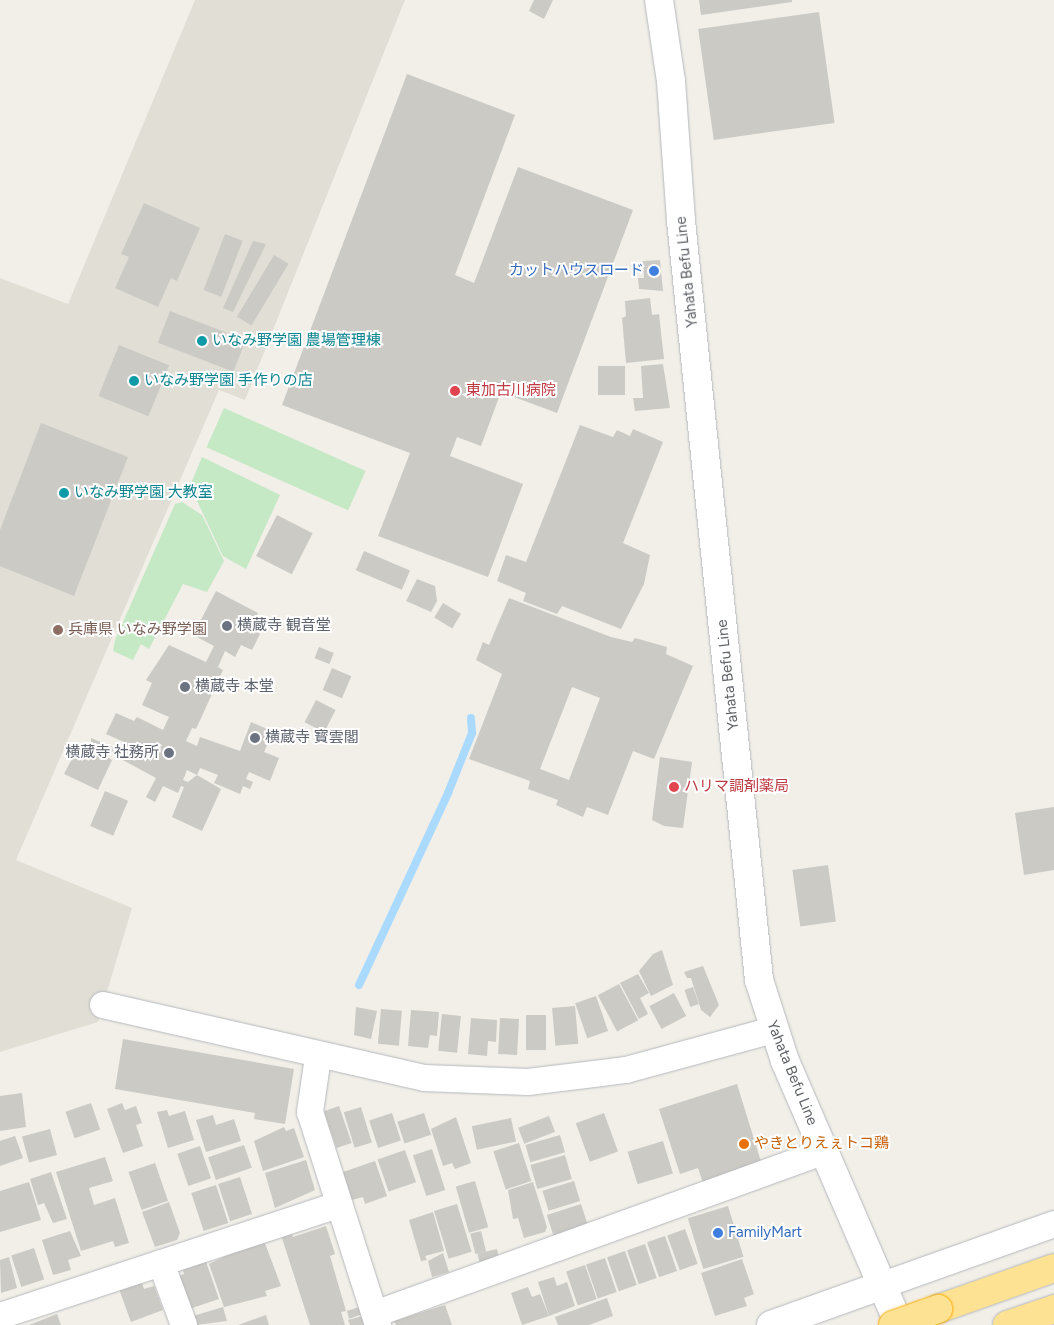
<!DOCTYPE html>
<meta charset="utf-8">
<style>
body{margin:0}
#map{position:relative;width:1054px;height:1325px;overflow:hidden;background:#f1efe8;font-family:Figtree,"Noto Sans JP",sans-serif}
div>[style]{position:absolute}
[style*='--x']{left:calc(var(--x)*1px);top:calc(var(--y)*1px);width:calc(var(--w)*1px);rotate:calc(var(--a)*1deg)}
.education>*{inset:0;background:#e1ded6}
.green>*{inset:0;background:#c5e8c5;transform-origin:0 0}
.stream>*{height:8px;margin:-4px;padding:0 4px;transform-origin:4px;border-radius:4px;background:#aadaff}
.building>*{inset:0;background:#cccac5;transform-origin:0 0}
.roads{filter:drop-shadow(0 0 1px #b5b8bc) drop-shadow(0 0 1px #b5b8bc)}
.minor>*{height:26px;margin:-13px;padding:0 13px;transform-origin:13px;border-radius:13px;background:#fff}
.tertiary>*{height:28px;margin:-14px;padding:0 14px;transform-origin:14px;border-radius:14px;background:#fff}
.secondary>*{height:28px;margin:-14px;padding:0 14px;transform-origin:14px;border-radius:14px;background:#fff}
.motorway>*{height:28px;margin:-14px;padding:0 14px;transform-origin:14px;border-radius:14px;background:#fde293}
.bridges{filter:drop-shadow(0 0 1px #f9ab00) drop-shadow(0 0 1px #f9ab00)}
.motorway-bridge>*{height:28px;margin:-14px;padding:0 14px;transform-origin:14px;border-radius:14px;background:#fde293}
.dots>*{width:14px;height:14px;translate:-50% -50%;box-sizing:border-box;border:2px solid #fff;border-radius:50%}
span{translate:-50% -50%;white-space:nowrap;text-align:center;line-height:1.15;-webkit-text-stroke:4px #fff;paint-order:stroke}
.shop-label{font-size:15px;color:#366cbe}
.right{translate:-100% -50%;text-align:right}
.left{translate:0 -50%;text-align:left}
.street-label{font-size:15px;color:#5f6368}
.culture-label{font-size:15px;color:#0d838f}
.health-label{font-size:15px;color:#be3a42}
.worship-label{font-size:15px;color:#5b616d}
.education-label{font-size:15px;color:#785e54}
.food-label{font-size:15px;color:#c56008}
</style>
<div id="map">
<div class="education">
<i style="clip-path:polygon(195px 0,405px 0,245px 400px,219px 390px,16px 860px,132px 908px,98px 1022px,0 1052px,0 278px,68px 304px)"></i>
</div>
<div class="green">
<i style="left:224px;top:408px;width:155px;height:43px;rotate:24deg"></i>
<i style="clip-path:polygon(202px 457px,280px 495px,246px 569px,223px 556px,190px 486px)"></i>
<i style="clip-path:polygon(182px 502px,202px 515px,224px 561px,207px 592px,183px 584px,149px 649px,141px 644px,133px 660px,113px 651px,115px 640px,175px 504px)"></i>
</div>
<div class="stream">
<i style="--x:359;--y:985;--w:212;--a:-65.1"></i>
<i style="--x:448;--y:793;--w:65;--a:-68.2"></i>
<i style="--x:472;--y:733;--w:15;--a:-94"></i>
</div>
<div class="building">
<i style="clip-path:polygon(534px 0,553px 0,544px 19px,529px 11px)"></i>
<i style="clip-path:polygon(699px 0,792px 0,792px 2px,701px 15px)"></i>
<i style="left:819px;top:12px;width:112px;height:122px;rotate:82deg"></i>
<i style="clip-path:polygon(407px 74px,515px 115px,455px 275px,474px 283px,518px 167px,633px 210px,557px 413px,501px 392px,481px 446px,457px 437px,450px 456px,523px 484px,488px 577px,378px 536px,410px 453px,282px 405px)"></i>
<i style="clip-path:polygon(144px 203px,200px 228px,177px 281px,171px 278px,158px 307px,115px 288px,129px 257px,121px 254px)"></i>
<i style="left:225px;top:234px;width:19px;height:60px;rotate:21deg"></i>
<i style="clip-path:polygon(253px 241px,266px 244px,233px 312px,223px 308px)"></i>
<i style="left:274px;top:255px;width:17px;height:72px;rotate:31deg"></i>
<i style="clip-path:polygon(660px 260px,663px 291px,639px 289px,638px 278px,644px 278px,643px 261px)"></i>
<i style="clip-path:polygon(650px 298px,652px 315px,659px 314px,664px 359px,626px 363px,622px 318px,626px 316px,625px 301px)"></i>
<i style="left:170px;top:311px;width:81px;height:34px;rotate:21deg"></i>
<i style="left:119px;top:345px;width:54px;height:55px;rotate:22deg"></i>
<i style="clip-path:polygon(663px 364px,670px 408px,635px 411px,633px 398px,643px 398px,641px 366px)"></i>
<i style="left:598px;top:366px;width:27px;height:29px"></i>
<i style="clip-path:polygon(41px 423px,128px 457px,74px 596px,0 566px,0 530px)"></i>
<i style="clip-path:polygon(580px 425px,613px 437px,617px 430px,630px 436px,633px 429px,663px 442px,623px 543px,650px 555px,644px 584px,621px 629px,562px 606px,557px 614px,523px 601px,526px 593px,497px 581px,506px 555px,526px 562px)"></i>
<i style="left:277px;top:515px;width:40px;height:46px;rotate:27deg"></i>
<i style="left:364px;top:551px;width:50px;height:21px;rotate:23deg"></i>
<i style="clip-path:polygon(417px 579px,435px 586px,437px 601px,431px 612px,406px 601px)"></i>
<i style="clip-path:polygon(216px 591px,258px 613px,252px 625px,262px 630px,252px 650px,241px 645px,235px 657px,225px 651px,218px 667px,223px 670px,196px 729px,192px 728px,186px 741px,197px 746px,200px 737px,240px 751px,251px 722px,267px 729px,264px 735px,270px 739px,264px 752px,279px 758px,270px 781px,249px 772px,246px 779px,253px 782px,250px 789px,243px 786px,240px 794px,214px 783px,218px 775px,200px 768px,197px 775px,187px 770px,183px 780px,188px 782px,197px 775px,221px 789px,202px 831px,172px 817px,184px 787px,181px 786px,178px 793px,163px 786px,155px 802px,146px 797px,156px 778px,108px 752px,107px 757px,112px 760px,98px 790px,64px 774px,79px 745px,91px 750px,91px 738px,120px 750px,124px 742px,106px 734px,116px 713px,134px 721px,137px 717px,163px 730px,169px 717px,142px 705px,152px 683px,146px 680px,169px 645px,206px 662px,214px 646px,193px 635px)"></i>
<i style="clip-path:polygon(evenodd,509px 598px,611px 637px,632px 642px,635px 638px,667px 647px,666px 654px,693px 666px,654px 759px,633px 751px,608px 815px,587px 807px,583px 817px,556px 805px,558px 800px,528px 789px,530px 781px,469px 759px,502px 674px,476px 660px,483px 642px,489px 645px,509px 598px,572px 687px,600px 698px,569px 780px,540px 769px,572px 687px)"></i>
<i style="left:443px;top:603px;width:21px;height:17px;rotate:31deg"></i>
<i style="left:319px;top:647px;width:16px;height:12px;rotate:22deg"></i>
<i style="left:332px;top:668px;width:21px;height:24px;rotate:23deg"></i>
<i style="left:316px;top:700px;width:22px;height:25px;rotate:27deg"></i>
<i style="clip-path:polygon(660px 757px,692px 762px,683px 828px,664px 826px,652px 820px)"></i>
<i style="left:105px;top:791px;width:25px;height:38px;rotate:23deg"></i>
<i style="clip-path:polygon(1054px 807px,1054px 870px,1024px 875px,1015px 813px)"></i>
<i style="left:828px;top:865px;width:57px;height:36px;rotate:82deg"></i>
<i style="clip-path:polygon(662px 950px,673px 985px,651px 996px,639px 971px,653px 954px)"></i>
<i style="clip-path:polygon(703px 966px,719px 1005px,710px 1017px,701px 1010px,691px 978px,687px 978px,684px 972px)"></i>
<i style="clip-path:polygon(638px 974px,649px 993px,640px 998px,648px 1014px,639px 1019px,620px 983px)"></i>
<i style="left:619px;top:984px;width:41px;height:24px;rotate:62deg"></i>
<i style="left:693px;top:987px;width:18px;height:9px;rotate:71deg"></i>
<i style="left:674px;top:993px;width:26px;height:28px;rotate:62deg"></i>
<i style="left:596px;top:996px;width:37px;height:22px;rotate:71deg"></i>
<i style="left:575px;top:1006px;width:38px;height:23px;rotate:85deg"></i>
<i style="clip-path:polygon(356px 1007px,377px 1011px,371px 1039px,354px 1035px)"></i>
<i style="left:381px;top:1009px;width:21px;height:35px;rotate:5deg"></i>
<i style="clip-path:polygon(411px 1010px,439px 1012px,437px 1036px,430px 1035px,428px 1048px,408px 1046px)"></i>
<i style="left:442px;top:1014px;width:19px;height:37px;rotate:6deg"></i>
<i style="left:526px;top:1015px;width:20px;height:35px"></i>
<i style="clip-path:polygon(471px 1018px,497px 1020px,496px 1042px,488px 1041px,487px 1056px,468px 1054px)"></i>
<i style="left:500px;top:1018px;width:19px;height:36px;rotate:3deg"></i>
<i style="clip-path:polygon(123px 1039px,294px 1069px,285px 1124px,254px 1119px,255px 1113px,115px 1089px)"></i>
<i style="clip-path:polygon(737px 1084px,762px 1165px,703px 1183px,698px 1168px,680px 1174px,659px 1109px)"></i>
<i style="clip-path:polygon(22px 1093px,26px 1127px,0 1131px,0 1096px)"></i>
<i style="left:91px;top:1103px;width:28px;height:27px;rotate:71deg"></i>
<i style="clip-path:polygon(122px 1103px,125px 1110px,136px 1106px,142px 1123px,136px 1125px,143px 1146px,123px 1153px,107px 1109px)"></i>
<i style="left:339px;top:1106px;width:39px;height:16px;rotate:71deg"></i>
<i style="left:361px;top:1107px;width:37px;height:18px;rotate:73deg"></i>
<i style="clip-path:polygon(167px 1110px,169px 1116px,185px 1111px,194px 1140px,168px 1148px,157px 1112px)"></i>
<i style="left:392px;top:1113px;width:29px;height:24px;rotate:72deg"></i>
<i style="left:424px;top:1113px;width:23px;height:28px;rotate:72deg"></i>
<i style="left:604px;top:1113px;width:41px;height:30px;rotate:70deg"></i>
<i style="clip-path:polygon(213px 1115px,216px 1125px,234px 1119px,241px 1141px,206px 1152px,196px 1120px)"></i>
<i style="left:549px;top:1116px;width:17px;height:33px;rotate:69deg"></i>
<i style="clip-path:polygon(456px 1117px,471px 1163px,455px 1169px,452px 1163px,443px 1166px,431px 1129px)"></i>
<i style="left:511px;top:1118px;width:24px;height:40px;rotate:78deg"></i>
<i style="clip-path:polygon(284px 1127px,286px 1131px,294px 1128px,304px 1157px,263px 1171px,254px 1141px)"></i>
<i style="left:50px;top:1129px;width:27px;height:29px;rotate:75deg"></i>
<i style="left:560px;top:1135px;width:18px;height:36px;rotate:74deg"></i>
<i style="clip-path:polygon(15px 1136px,23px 1158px,0 1166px,0 1141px)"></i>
<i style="left:663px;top:1141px;width:34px;height:37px;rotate:73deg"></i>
<i style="left:519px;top:1143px;width:40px;height:27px;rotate:72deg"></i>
<i style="left:244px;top:1145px;width:24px;height:38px;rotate:71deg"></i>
<i style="left:200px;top:1146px;width:34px;height:24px;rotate:71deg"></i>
<i style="left:432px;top:1149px;width:43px;height:20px;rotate:72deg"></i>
<i style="left:405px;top:1150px;width:34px;height:29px;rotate:71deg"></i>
<i style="left:565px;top:1155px;width:25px;height:36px;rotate:74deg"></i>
<i style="clip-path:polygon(105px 1157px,113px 1181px,89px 1188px,94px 1205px,115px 1198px,129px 1243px,115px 1247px,113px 1241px,81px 1251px,56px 1172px)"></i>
<i style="clip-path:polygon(306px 1160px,315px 1190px,275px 1208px,265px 1173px)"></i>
<i style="clip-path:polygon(375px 1161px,387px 1196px,365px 1204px,363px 1197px,352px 1200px,343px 1172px)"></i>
<i style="left:155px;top:1163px;width:40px;height:28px;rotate:71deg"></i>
<i style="clip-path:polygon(51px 1172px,67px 1219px,53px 1223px,44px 1203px,38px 1205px,30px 1179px)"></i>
<i style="left:240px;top:1177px;width:39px;height:23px;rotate:72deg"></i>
<i style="left:475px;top:1181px;width:48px;height:20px;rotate:74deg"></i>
<i style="left:574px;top:1181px;width:21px;height:33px;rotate:73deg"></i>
<i style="clip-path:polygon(29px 1182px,41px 1220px,0 1232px,0 1191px)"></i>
<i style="clip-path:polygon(533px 1182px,547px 1227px,545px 1232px,524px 1238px,518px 1218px,513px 1219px,508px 1190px)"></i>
<i style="left:216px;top:1185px;width:40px;height:26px;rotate:72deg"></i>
<i style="clip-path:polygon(169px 1202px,180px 1233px,177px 1240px,155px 1247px,142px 1212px)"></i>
<i style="left:457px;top:1204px;width:50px;height:24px;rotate:73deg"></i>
<i style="left:581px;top:1204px;width:22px;height:36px;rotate:72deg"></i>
<i style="left:728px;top:1206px;width:53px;height:42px;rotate:73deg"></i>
<i style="clip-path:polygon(433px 1212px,444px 1251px,425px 1256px,427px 1260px,421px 1261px,409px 1220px)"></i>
<i style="clip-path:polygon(326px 1226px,335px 1254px,330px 1256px,346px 1311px,341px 1312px,345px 1325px,310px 1325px,281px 1235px,291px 1232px,293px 1237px)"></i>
<i style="left:685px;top:1229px;width:37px;height:19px;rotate:70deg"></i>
<i style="clip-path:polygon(70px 1231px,81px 1256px,68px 1260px,71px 1270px,53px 1275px,42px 1240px)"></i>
<i style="left:481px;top:1231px;width:21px;height:11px;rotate:76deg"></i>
<i style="left:665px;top:1236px;width:37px;height:19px;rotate:71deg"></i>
<i style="clip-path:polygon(263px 1238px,281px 1286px,265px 1291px,267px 1296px,224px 1307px,209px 1264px)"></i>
<i style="left:645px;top:1244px;width:36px;height:19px;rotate:71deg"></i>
<i style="left:34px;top:1248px;width:33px;height:24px;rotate:72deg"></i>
<i style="left:497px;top:1249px;width:9px;height:20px;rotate:77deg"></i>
<i style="left:625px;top:1251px;width:36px;height:19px;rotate:71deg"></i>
<i style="clip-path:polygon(443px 1253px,449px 1272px,432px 1277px,428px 1261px)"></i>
<i style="clip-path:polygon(9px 1257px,17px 1288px,1px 1293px,0 1260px)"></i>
<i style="left:605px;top:1258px;width:36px;height:20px;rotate:71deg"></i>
<i style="clip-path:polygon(205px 1259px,219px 1299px,189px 1309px,179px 1276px,184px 1274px,182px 1267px)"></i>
<i style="clip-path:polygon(742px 1259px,754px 1294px,744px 1298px,747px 1306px,715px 1316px,701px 1273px)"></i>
<i style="left:585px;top:1265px;width:36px;height:20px;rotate:71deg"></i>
<i style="clip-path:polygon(554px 1277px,557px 1286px,567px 1282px,575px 1306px,549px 1316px,538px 1282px)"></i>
<i style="clip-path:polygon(141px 1280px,144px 1289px,154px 1286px,163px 1310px,131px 1322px,119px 1289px)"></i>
<i style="clip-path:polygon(528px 1287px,532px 1297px,540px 1294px,549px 1316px,522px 1325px,511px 1293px)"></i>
<i style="clip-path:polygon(607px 1298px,613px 1316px,589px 1325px,558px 1325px,555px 1317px)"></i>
<i style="clip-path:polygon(445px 1305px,452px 1325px,396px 1325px,394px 1321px)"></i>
<i style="clip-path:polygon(362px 1306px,365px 1313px,349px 1319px,347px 1311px)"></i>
<i style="clip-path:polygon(223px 1307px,227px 1321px,196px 1325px,193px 1316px)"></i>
<i style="clip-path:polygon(57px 1314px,61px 1325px,29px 1325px)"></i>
<i style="clip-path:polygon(266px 1315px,269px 1325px,238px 1325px)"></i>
<i style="clip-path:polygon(366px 1315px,366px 1325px,350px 1325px,348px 1320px)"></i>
</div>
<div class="roads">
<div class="minor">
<i style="--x:103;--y:1005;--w:329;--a:12.8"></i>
<i style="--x:424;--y:1078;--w:104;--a:2.2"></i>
<i style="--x:528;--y:1082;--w:99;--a:-7"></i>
<i style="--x:626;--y:1070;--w:152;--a:-15.2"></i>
<i style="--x:318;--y:1057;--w:56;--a:98.3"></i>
<i style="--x:310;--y:1112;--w:224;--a:72.3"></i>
<i style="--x:161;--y:1263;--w:66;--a:69.6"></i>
<i style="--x:883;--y:1285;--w:182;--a:-19.6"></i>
<i style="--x:375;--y:1314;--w:480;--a:-19.9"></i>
<i style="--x:0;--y:1316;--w:356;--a:-18.2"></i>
</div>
<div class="tertiary">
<i style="--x:771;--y:1325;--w:119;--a:-19.7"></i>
</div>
<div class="secondary">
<i style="--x:659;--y:0;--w:82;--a:81.6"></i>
<i style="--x:671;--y:81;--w:140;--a:85.9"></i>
<i style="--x:681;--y:221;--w:763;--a:84.13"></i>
<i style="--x:759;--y:980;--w:85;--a:72.2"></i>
<i style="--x:785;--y:1061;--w:288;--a:66.6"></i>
</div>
<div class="motorway">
<i style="--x:938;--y:1309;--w:123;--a:-19.5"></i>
<i style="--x:1007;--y:1325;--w:50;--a:-18.8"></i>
</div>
</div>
<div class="bridges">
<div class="motorway-bridge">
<i style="--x:893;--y:1325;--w:48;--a:-19.6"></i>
</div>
</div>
<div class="dots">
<i style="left:654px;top:271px;background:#3f7fe0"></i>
<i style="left:202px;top:341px;background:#0f9aa8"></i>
<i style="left:134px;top:381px;background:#0f9aa8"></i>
<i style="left:455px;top:391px;background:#e0444e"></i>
<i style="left:64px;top:493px;background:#0f9aa8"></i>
<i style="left:227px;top:626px;background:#6b7280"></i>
<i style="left:58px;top:630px;background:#8d6e63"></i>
<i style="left:185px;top:687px;background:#6b7280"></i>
<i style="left:255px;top:738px;background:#6b7280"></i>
<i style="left:169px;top:753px;background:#6b7280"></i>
<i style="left:674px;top:787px;background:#e0444e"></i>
<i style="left:744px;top:1144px;background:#e8710a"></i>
<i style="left:718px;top:1233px;background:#3f7fe0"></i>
</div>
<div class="shop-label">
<span class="right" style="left:644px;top:271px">カットハウスロード</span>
<span class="left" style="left:728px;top:1233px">FamilyMart</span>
</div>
<div class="street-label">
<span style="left:687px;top:272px;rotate:-96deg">Yahata Befu Line</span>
<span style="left:728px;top:675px;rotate:-96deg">Yahata Befu Line</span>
<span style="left:792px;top:1073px;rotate:68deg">Yahata Befu Line</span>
</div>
<div class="culture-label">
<span class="left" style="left:212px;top:341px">いなみ野学園 農場管理棟</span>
<span class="left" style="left:144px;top:381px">いなみ野学園 手作りの店</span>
<span class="left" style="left:74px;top:493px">いなみ野学園 大教室</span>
</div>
<div class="health-label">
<span class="left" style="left:466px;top:391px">東加古川病院</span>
<span class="left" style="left:684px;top:787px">ハリマ調剤薬局</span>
</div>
<div class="worship-label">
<span class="left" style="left:237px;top:626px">横蔵寺 観音堂</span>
<span class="left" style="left:195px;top:687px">横蔵寺 本堂</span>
<span class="left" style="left:265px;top:738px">横蔵寺 寳雲閣</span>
<span class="right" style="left:159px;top:753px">横蔵寺 社務所</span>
</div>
<div class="education-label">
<span class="left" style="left:68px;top:630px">兵庫県 いなみ野学園</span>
</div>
<div class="food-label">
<span class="left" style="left:754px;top:1144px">やきとりえぇトコ鶏</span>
</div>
</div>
